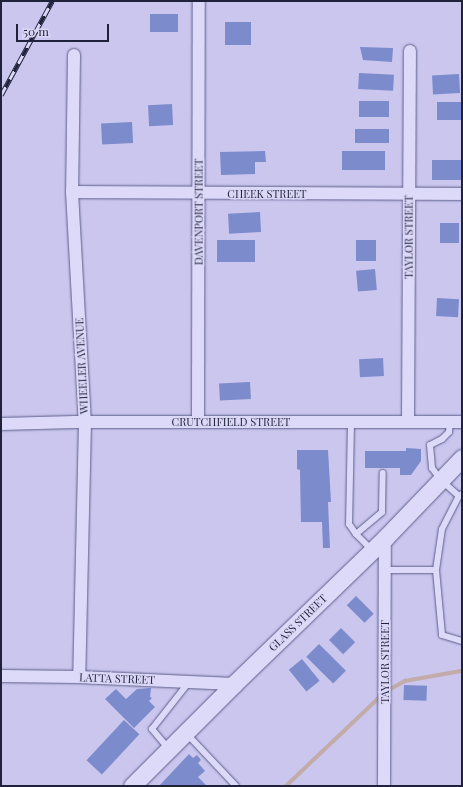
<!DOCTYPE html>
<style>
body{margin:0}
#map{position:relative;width:463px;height:787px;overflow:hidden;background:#cac6ee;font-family:"Playfair Display",serif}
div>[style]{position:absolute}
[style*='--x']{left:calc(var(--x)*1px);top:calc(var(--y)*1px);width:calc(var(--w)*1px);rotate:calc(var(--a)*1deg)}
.stream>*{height:3.5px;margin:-1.75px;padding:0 1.75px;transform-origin:1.75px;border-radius:1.75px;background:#c2aba8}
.building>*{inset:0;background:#7c8bcc;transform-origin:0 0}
.roads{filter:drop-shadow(0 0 1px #5c5f8a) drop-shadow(0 0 1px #5c5f8a)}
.lane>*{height:6px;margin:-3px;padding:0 3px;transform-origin:3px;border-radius:3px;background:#dddaf9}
.street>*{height:12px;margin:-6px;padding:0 6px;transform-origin:6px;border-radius:6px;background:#dddaf9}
.secondary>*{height:17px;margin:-8.5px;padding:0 8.5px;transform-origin:8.5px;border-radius:8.5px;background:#dddaf9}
.rail>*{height:4.5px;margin-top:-2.25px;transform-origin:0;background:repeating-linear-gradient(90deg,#dad6f6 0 9px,#1f223a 0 18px);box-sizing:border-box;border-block:1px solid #1f223a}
span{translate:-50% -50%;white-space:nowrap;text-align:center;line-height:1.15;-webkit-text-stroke:3px #dad6f6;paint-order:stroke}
.street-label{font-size:11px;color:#1f223a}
.frame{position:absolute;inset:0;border:2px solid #1f223a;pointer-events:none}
.scale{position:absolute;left:16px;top:24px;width:93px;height:18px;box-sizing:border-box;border:2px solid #1f223a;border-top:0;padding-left:5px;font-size:12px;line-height:14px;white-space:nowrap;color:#1f223a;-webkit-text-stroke:3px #dad6f6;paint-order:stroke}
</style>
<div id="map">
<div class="stream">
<i style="--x:387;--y:691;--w:21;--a:-29"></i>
<i style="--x:405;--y:681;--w:58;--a:-10"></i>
<i style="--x:286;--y:786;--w:132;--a:-43.5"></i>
</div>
<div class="building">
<i style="left:150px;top:14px;width:28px;height:18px"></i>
<i style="left:225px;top:22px;width:26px;height:23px"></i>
<i style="clip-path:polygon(360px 47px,393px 48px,392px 62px,363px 60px)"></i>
<i style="left:359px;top:73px;width:35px;height:16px;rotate:3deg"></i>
<i style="left:459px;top:74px;width:19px;height:27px;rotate:87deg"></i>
<i style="left:359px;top:101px;width:30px;height:16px"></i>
<i style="left:437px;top:102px;width:25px;height:18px"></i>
<i style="left:172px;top:104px;width:21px;height:24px;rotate:87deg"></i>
<i style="left:132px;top:122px;width:21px;height:31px;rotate:87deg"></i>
<i style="left:389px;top:129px;width:14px;height:34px;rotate:90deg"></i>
<i style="clip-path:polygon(265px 151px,266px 162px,255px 162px,255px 174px,221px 175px,220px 152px)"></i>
<i style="left:385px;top:151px;width:19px;height:43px;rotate:90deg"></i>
<i style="left:432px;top:160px;width:30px;height:20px"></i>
<i style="left:260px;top:212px;width:20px;height:32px;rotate:87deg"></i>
<i style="left:440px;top:223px;width:19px;height:20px"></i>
<i style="left:217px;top:240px;width:38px;height:22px"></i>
<i style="left:356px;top:240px;width:20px;height:21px"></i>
<i style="left:375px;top:269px;width:21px;height:19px;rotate:85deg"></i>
<i style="left:437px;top:298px;width:22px;height:18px;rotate:3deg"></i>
<i style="left:383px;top:358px;width:18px;height:24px;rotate:87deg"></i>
<i style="left:250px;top:382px;width:17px;height:31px;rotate:87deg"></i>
<i style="clip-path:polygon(406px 448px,421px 449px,421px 461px,411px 475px,400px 475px,400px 468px,365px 468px,365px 451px,406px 451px)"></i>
<i style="clip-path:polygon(297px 450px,328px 450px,331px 502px,328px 502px,330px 548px,323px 548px,322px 522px,301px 522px,300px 473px,300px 470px,297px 469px)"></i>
<i style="left:356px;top:596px;width:25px;height:13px;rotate:45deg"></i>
<i style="left:341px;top:628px;width:20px;height:17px;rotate:45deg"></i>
<i style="left:319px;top:644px;width:38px;height:18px;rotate:45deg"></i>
<i style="left:302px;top:659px;width:28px;height:17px;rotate:51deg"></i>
<i style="left:404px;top:685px;width:23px;height:15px;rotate:2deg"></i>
<i style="clip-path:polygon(151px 688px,150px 697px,152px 698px,149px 701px,155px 707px,134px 728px,105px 699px,116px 689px,126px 699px,137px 689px)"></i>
<i style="left:124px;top:720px;width:21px;height:55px;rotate:43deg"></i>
<i style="clip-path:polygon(189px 754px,193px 758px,197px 755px,201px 760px,198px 763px,205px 771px,198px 777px,207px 786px,159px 786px)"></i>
</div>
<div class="roads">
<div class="lane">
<i style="--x:351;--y:422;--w:102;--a:91.1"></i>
<i style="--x:349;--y:524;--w:12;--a:55"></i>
<i style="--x:356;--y:534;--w:23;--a:45"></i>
<i style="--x:450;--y:422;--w:10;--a:96"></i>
<i style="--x:449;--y:432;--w:10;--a:135"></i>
<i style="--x:442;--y:439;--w:13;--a:153"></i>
<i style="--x:430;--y:445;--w:23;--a:85"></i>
<i style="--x:432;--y:468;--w:15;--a:53"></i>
<i style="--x:441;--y:480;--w:24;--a:42"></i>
<i style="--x:356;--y:534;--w:34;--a:-40"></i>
<i style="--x:382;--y:512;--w:39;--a:-89"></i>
<i style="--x:385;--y:570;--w:51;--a:0"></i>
<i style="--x:436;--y:570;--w:41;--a:-81.7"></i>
<i style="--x:442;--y:529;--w:37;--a:-63"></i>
<i style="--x:459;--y:496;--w:4;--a:-34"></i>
<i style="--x:436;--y:570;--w:65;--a:84.7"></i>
<i style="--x:442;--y:635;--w:21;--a:17"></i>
<i style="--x:186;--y:733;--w:73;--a:46.7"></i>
<i style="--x:168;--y:748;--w:25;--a:-130"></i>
<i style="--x:152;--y:729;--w:60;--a:-51.8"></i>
</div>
<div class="street">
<i style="--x:74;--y:55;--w:137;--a:90.8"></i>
<i style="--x:72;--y:192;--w:230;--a:86.8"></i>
<i style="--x:85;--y:422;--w:255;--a:91.3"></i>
<i style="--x:72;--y:192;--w:390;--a:0.3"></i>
<i style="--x:198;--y:422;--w:421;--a:-89.9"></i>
<i style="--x:408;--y:422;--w:371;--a:-89.7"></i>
<i style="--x:1;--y:424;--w:74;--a:-1.5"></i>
<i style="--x:75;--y:422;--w:387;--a:0"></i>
<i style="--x:1;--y:676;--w:78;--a:0.7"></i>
<i style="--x:79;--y:677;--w:155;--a:2.6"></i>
<i style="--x:384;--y:786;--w:248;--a:-89.8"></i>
</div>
<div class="secondary">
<i style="--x:132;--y:786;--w:144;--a:-45"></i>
<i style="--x:234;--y:684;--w:210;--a:-44"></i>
<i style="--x:385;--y:538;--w:111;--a:-46.1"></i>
</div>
</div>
<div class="rail">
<i style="--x:1;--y:95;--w:107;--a:-61.5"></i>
</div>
<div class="street-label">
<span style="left:267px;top:194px">CHEEK STREET</span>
<span style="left:199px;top:212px;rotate:-90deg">DAVENPORT STREET</span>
<span style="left:409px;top:237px;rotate:-90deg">TAYLOR STREET</span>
<span style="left:82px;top:366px;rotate:-93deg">WHEELER AVENUE</span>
<span style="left:231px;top:422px">CRUTCHFIELD STREET</span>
<span style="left:298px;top:623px;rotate:-44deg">GLASS STREET</span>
<span style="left:385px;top:662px;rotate:-90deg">TAYLOR STREET</span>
<span style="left:117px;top:679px;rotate:2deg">LATTA STREET</span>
</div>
<div class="frame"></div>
<div class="scale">50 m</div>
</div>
